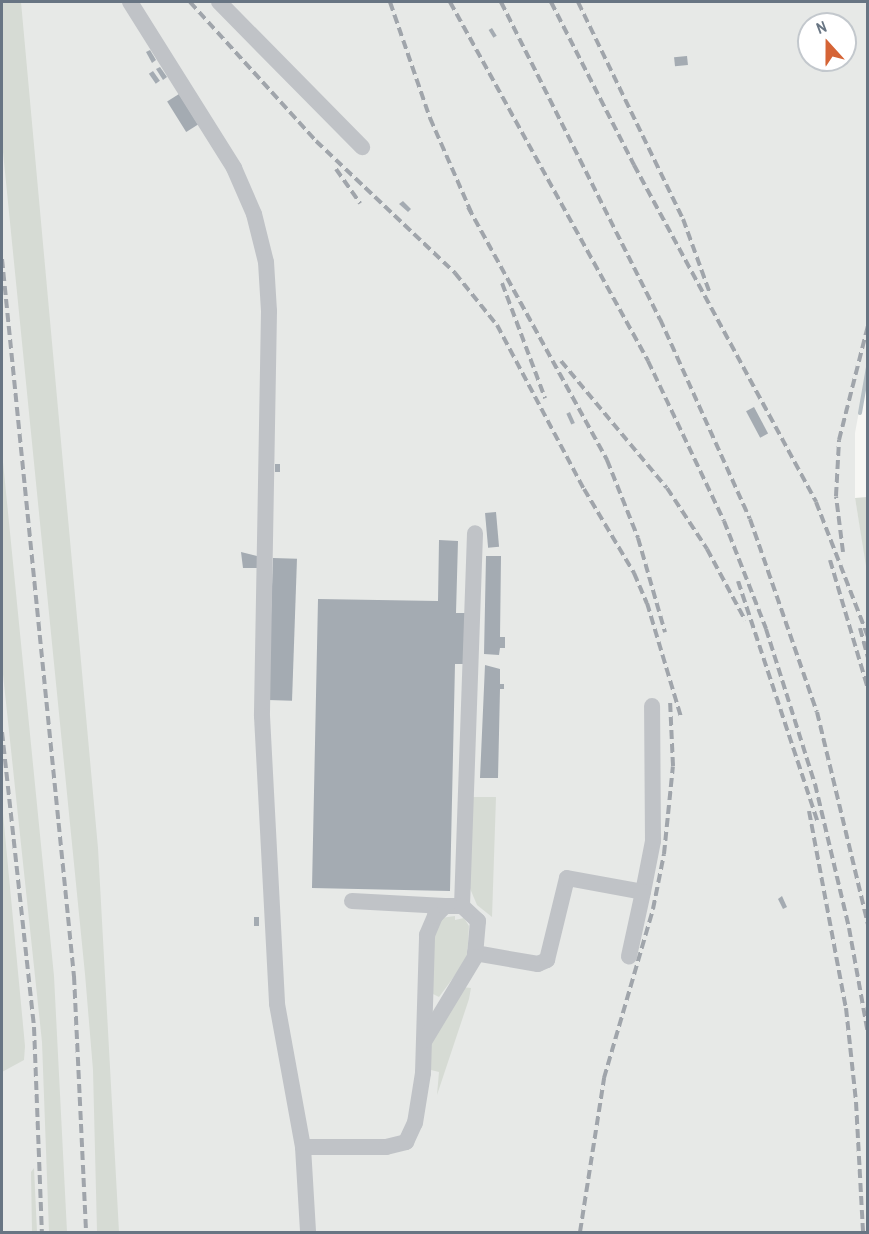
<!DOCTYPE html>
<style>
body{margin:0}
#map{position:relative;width:869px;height:1234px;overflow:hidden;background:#f7f7f4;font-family:"Archivo Narrow",sans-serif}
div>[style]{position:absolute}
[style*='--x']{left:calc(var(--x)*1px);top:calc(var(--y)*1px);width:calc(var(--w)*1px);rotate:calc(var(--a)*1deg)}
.built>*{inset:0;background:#e7e9e7}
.green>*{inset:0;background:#d6dbd4}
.stream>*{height:4px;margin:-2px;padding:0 2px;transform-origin:2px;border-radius:2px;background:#b7c0c5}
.building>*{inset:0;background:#a4abb2;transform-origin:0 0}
.minor>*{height:16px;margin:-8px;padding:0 8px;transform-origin:8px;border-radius:8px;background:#c0c3c7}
.rail>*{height:4px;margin-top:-2px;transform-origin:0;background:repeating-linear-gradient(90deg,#a0a5ab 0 9px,transparent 0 13.5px)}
span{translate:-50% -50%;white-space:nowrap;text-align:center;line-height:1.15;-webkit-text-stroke:6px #fff;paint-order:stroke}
.frame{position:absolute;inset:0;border:3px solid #687583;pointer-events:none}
.north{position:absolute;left:797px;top:12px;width:60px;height:60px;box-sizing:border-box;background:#fff;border:2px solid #c3c8cd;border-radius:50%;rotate:339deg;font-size:16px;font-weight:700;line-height:24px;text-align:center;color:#687583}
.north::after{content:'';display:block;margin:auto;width:21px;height:27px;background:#d56436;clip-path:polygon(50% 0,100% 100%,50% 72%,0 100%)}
</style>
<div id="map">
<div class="built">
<i style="clip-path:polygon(evenodd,2px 2px,867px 2px,868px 362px,855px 433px,855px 498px,868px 572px,867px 1232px,2px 1232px,2px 2px,809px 24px,845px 24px,845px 60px,809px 60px,809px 24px)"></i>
</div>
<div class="green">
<i style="clip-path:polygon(2px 2px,21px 2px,98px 848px,119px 1232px,97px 1232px,93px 1070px,85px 974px,2px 142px)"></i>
<i style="clip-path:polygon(2px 452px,54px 976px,67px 1232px,49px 1232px,42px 1042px,2px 665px)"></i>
<i style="clip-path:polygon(867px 497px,868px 497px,867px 572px,855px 498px)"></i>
<i style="clip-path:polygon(472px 797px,496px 797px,492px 917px,477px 905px,469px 886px)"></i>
<i style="clip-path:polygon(2px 803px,25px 1046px,24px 1060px,2px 1072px)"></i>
<i style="clip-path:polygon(455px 916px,455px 920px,464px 918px,469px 926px,467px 959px,439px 997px,431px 993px,431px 935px,441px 918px)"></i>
<i style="clip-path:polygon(461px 987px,471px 988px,469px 999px,437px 1095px,439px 1072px,427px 1069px,428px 1044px)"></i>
<i style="clip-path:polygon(34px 1168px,37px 1232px,32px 1232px,31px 1172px)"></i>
</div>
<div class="stream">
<i style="--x:860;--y:413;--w:47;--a:-80.1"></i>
</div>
<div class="building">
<i style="left:492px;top:28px;width:9px;height:4px;rotate:58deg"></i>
<i style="clip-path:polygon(150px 50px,156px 60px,152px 63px,146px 52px)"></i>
<i style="left:687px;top:56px;width:9px;height:13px;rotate:84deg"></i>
<i style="clip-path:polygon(160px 67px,167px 77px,163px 80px,156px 69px)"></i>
<i style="left:153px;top:71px;width:12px;height:5px;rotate:55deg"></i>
<i style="left:179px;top:94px;width:36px;height:14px;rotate:58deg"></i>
<i style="clip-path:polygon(403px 201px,411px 209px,408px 212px,399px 204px)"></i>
<i style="left:754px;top:407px;width:30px;height:9px;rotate:62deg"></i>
<i style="left:570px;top:412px;width:12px;height:4px;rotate:66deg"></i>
<i style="left:275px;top:464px;width:5px;height:8px"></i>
<i style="left:496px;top:512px;width:35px;height:11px;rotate:85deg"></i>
<i style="clip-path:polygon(439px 540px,458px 541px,456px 613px,467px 613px,466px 664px,455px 664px,450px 891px,312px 888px,318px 599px,438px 601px)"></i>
<i style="clip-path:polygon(241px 552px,257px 556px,257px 568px,243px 568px)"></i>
<i style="clip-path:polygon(486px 556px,501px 556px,500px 637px,505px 637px,505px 648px,500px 648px,499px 655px,484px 654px)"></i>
<i style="left:273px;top:558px;width:24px;height:142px;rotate:2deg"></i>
<i style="clip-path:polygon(485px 665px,500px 669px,500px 684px,504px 684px,504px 689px,500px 689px,498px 778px,480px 778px)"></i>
<i style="clip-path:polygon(782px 896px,787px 907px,783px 909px,778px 899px)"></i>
<i style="left:254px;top:917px;width:5px;height:9px"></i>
</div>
<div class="minor">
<i style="--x:130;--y:2;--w:196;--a:57.9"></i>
<i style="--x:234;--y:168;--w:50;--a:66.5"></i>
<i style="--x:254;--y:214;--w:49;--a:76"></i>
<i style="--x:266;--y:262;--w:49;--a:86.5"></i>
<i style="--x:269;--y:311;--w:405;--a:91"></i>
<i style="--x:262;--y:716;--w:288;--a:87"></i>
<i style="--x:277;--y:1004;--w:145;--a:79.7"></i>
<i style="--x:303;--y:1147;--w:85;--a:86.6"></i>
<i style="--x:219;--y:2;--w:204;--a:45.4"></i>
<i style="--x:643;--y:892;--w:52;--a:-78.9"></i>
<i style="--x:653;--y:841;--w:135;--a:-90.4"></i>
<i style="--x:352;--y:901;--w:93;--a:3.1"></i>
<i style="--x:462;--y:906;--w:373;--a:-88"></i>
<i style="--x:475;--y:953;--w:64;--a:9.9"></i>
<i style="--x:538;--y:964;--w:10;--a:-24"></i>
<i style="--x:547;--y:960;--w:84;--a:-76.3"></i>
<i style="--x:567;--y:878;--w:77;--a:10.4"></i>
<i style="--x:643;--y:892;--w:66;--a:102.3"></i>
<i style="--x:303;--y:1147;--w:83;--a:0"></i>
<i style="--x:386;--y:1147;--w:21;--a:-14"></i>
<i style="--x:406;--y:1142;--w:21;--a:-65"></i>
<i style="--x:415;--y:1123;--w:51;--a:-80.9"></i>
<i style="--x:423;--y:1073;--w:138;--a:-88.3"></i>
<i style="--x:427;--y:935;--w:21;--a:-67"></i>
<i style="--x:435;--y:916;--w:14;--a:-45"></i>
<i style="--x:445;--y:906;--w:17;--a:0"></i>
<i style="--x:462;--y:906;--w:22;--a:43"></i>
<i style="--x:478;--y:921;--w:36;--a:95"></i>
<i style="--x:475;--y:957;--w:97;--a:121.1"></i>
</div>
<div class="rail">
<i style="--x:190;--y:2;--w:188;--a:47.8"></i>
<i style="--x:316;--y:141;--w:192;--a:43.5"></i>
<i style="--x:455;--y:273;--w:67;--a:51.1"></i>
<i style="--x:497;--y:325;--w:186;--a:62.1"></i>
<i style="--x:584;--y:489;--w:98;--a:59.2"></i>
<i style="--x:634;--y:573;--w:33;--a:67"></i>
<i style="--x:647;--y:603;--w:119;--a:73.4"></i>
<i style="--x:390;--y:2;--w:123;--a:71"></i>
<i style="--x:430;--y:118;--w:105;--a:66.4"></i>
<i style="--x:450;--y:2;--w:410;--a:61.1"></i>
<i style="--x:648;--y:361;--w:177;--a:64.6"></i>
<i style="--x:724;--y:521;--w:116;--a:68.7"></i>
<i style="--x:766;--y:629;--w:163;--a:72.5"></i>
<i style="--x:815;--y:784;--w:148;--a:76.7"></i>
<i style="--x:849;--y:928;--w:108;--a:79.8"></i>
<i style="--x:501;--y:2;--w:355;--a:63.4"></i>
<i style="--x:660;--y:319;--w:219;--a:65.8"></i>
<i style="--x:750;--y:519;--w:204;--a:70.9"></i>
<i style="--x:817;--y:712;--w:219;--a:76.5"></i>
<i style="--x:551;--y:2;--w:183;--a:63"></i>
<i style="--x:634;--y:165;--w:383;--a:61.6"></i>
<i style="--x:816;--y:502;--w:145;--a:68.9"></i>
<i style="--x:578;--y:2;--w:241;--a:64.2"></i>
<i style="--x:683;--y:219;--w:77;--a:70.1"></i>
<i style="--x:336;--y:169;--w:42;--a:54.8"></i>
<i style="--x:468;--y:207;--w:289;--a:61.2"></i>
<i style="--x:607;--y:460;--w:84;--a:68.3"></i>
<i style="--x:638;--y:538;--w:98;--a:74"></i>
<i style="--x:2;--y:259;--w:721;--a:84.27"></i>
<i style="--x:74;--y:976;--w:256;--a:87.3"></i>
<i style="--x:502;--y:283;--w:123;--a:69.5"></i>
<i style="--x:561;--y:361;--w:165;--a:50.2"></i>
<i style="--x:667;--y:488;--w:73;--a:56.7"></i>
<i style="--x:707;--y:549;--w:81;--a:61.8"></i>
<i style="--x:843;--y:552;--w:56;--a:-97.1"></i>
<i style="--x:836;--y:496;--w:56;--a:-86.9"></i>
<i style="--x:839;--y:440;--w:119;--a:-75.8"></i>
<i style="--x:830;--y:560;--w:134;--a:73.6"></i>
<i style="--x:738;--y:581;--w:252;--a:71.7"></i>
<i style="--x:860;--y:628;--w:30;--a:75"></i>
<i style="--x:2;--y:732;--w:297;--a:83.8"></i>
<i style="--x:34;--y:1027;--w:205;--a:87.8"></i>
<i style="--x:809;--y:811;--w:200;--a:79.4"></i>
<i style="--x:846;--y:1008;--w:95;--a:83.9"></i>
<i style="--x:856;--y:1102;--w:130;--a:86.9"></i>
<i style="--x:580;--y:1232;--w:156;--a:-81.1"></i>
<i style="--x:604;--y:1078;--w:176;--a:-73.8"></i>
<i style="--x:653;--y:909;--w:56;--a:-78.7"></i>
<i style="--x:664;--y:854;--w:88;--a:-84.2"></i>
<i style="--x:673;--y:766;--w:65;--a:-92.6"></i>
</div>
<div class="frame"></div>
<div class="north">N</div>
</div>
